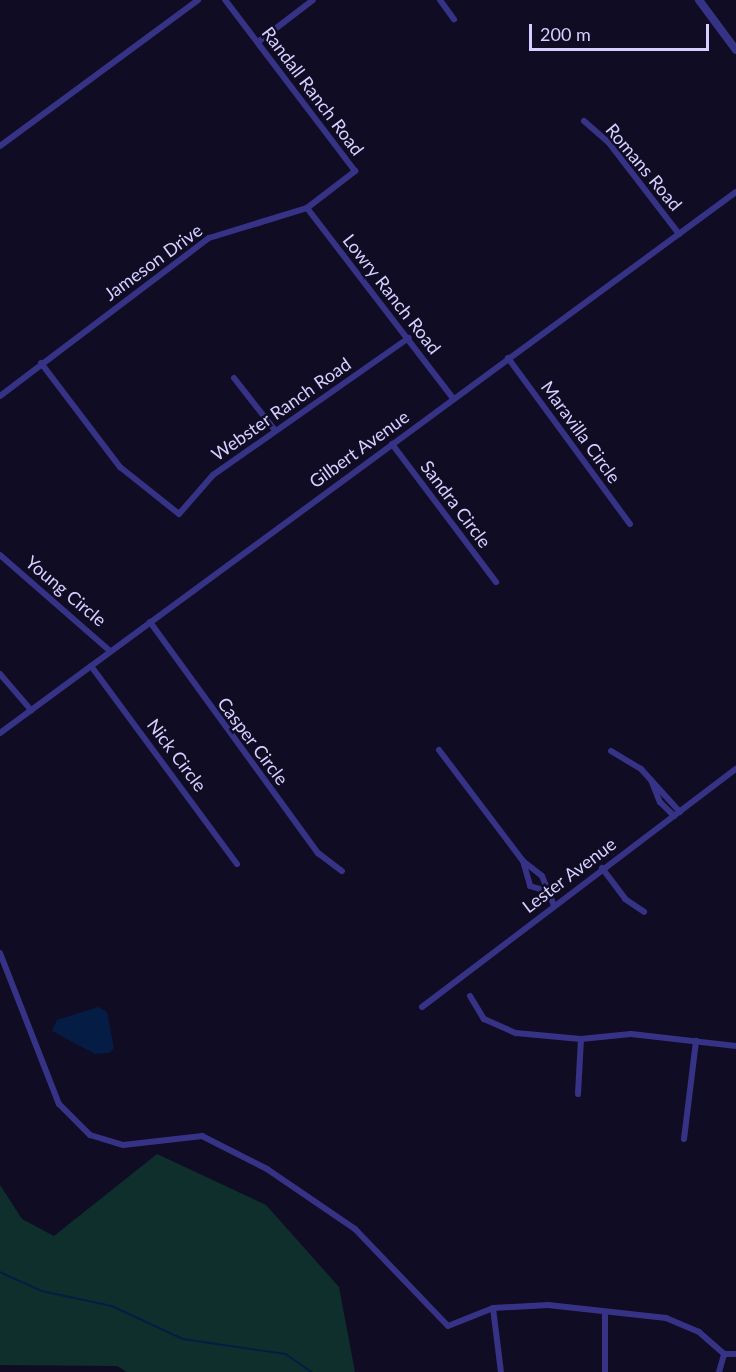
<!DOCTYPE html>
<style>
body{margin:0}
#map{position:relative;width:736px;height:1372px;overflow:hidden;background:#100c24;font-family:Lato,sans-serif}
div>[style]{position:absolute}
[style*='--x']{left:calc(var(--x)*1px);top:calc(var(--y)*1px);width:calc(var(--w)*1px);rotate:calc(var(--a)*1deg)}
.green>*{inset:0;background:#0f2f2d}
.water>*{inset:0;background:#051d44}
.stream>*{height:1.5px;margin:-0.75px;padding:0 0.75px;transform-origin:0.75px;border-radius:0.75px;background:#051d44}
.minor>*{height:6px;margin:-3px;padding:0 3px;transform-origin:3px;border-radius:3px;background:#363387}
.tertiary>*{height:8px;margin:-4px;padding:0 4px;transform-origin:4px;border-radius:4px;background:#363387}
span{translate:-50% -50%;white-space:nowrap;text-align:center;line-height:1.15;-webkit-text-stroke:5px #100c24;paint-order:stroke}
.street-label{font-size:18px;color:#d5d0ff}
.scale{position:absolute;left:529px;top:24px;width:180px;height:27px;box-sizing:border-box;border:3px solid #d5d0ff;border-top:0;padding-left:8px;font-size:18px;line-height:21px;white-space:nowrap;color:#d5d0ff;-webkit-text-stroke:4px #100c24;paint-order:stroke}
</style>
<div id="map">
<div class="green">
<i style="clip-path:polygon(157px 1154px,266px 1205px,339px 1287px,355px 1372px,127px 1372px,117px 1366px,0 1365px,0 1185px,22px 1219px,54px 1236px)"></i>
</div>
<div class="water">
<i style="clip-path:polygon(98px 1007px,107px 1012px,114px 1048px,109px 1053px,95px 1054px,52px 1031px,57px 1020px)"></i>
</div>
<div class="stream">
<i style="--x:0;--y:1272;--w:46;--a:24.3"></i>
<i style="--x:42;--y:1291;--w:72;--a:12.1"></i>
<i style="--x:112;--y:1306;--w:78;--a:24.9"></i>
<i style="--x:183;--y:1339;--w:104;--a:8.3"></i>
<i style="--x:286;--y:1354;--w:32;--a:35"></i>
</div>
<div class="minor">
<i style="--x:440;--y:0;--w:24;--a:54"></i>
<i style="--x:258;--y:42;--w:69;--a:-37.4"></i>
<i style="--x:584;--y:121;--w:33;--a:41"></i>
<i style="--x:609;--y:143;--w:115;--a:52.4"></i>
<i style="--x:0;--y:146;--w:246;--a:-36.4"></i>
<i style="--x:307;--y:208;--w:240;--a:52.5"></i>
<i style="--x:508;--y:358;--w:206;--a:53.7"></i>
<i style="--x:41;--y:363;--w:131;--a:52.8"></i>
<i style="--x:120;--y:467;--w:75;--a:38.5"></i>
<i style="--x:179;--y:514;--w:52;--a:-48.9"></i>
<i style="--x:213;--y:475;--w:239;--a:-35"></i>
<i style="--x:234;--y:378;--w:65;--a:51.9"></i>
<i style="--x:0;--y:396;--w:262;--a:-37.1"></i>
<i style="--x:209;--y:238;--w:102;--a:-17"></i>
<i style="--x:307;--y:208;--w:61;--a:-37.6"></i>
<i style="--x:355;--y:171;--w:215;--a:-127.2"></i>
<i style="--x:392;--y:444;--w:173;--a:53"></i>
<i style="--x:0;--y:555;--w:146;--a:41.1"></i>
<i style="--x:150;--y:622;--w:286;--a:54"></i>
<i style="--x:318;--y:853;--w:30;--a:37"></i>
<i style="--x:91;--y:666;--w:246;--a:53.6"></i>
<i style="--x:0;--y:674;--w:48;--a:49.3"></i>
<i style="--x:0;--y:733;--w:913;--a:-36.32"></i>
<i style="--x:439;--y:750;--w:139;--a:52.9"></i>
<i style="--x:523;--y:861;--w:24;--a:38"></i>
<i style="--x:542;--y:876;--w:31;--a:68"></i>
<i style="--x:611;--y:751;--w:35;--a:31"></i>
<i style="--x:641;--y:769;--w:58;--a:47.8"></i>
<i style="--x:651;--y:780;--w:24;--a:68"></i>
<i style="--x:660;--y:802;--w:20;--a:45"></i>
<i style="--x:523;--y:861;--w:26;--a:74"></i>
<i style="--x:530;--y:886;--w:14;--a:17"></i>
<i style="--x:602;--y:868;--w:39;--a:53"></i>
<i style="--x:625;--y:899;--w:23;--a:34"></i>
<i style="--x:0;--y:953;--w:162;--a:68.7"></i>
<i style="--x:59;--y:1104;--w:44;--a:45"></i>
<i style="--x:90;--y:1135;--w:34;--a:17"></i>
<i style="--x:123;--y:1145;--w:80;--a:-6.5"></i>
<i style="--x:202;--y:1136;--w:73;--a:26.9"></i>
<i style="--x:267;--y:1169;--w:107;--a:34.3"></i>
<i style="--x:355;--y:1229;--w:134;--a:46.2"></i>
<i style="--x:448;--y:1326;--w:48;--a:-21.8"></i>
<i style="--x:493;--y:1308;--w:55;--a:-3.1"></i>
<i style="--x:548;--y:1305;--w:119;--a:6.3"></i>
<i style="--x:666;--y:1318;--w:36;--a:23"></i>
<i style="--x:699;--y:1332;--w:33;--a:41"></i>
<i style="--x:724;--y:1354;--w:12;--a:0"></i>
<i style="--x:470;--y:996;--w:27;--a:59"></i>
<i style="--x:484;--y:1019;--w:35;--a:24"></i>
<i style="--x:516;--y:1033;--w:65;--a:5.3"></i>
<i style="--x:581;--y:1039;--w:50;--a:-5.7"></i>
<i style="--x:631;--y:1034;--w:106;--a:6.5"></i>
<i style="--x:422;--y:1007;--w:394;--a:-37.2"></i>
<i style="--x:578;--y:1094;--w:55;--a:-86.9"></i>
<i style="--x:684;--y:1139;--w:99;--a:-83"></i>
<i style="--x:493;--y:1308;--w:64;--a:82.9"></i>
<i style="--x:605;--y:1372;--w:58;--a:-90"></i>
<i style="--x:719;--y:1372;--w:19;--a:-74"></i>
</div>
<div class="tertiary">
<i style="--x:699;--y:0;--w:62;--a:53.5"></i>
</div>
<div class="street-label">
<span style="left:313px;top:91px;rotate:53deg">Randall Ranch Road</span>
<span style="left:644px;top:167px;rotate:50deg">Romans Road</span>
<span style="left:153px;top:262px;rotate:-36deg">Jameson Drive</span>
<span style="left:392px;top:294px;rotate:52deg">Lowry Ranch Road</span>
<span style="left:281px;top:409px;rotate:-35deg">Webster Ranch Road</span>
<span style="left:581px;top:432px;rotate:54deg">Maravilla Circle</span>
<span style="left:359px;top:449px;rotate:-36deg">Gilbert Avenue</span>
<span style="left:456px;top:504px;rotate:53deg">Sandra Circle</span>
<span style="left:66px;top:591px;rotate:40deg">Young Circle</span>
<span style="left:253px;top:741px;rotate:53deg">Casper Circle</span>
<span style="left:177px;top:755px;rotate:53deg">Nick Circle</span>
<span style="left:569px;top:875px;rotate:-37deg">Lester Avenue</span>
</div>
<div class="scale">200 m</div>
</div>
